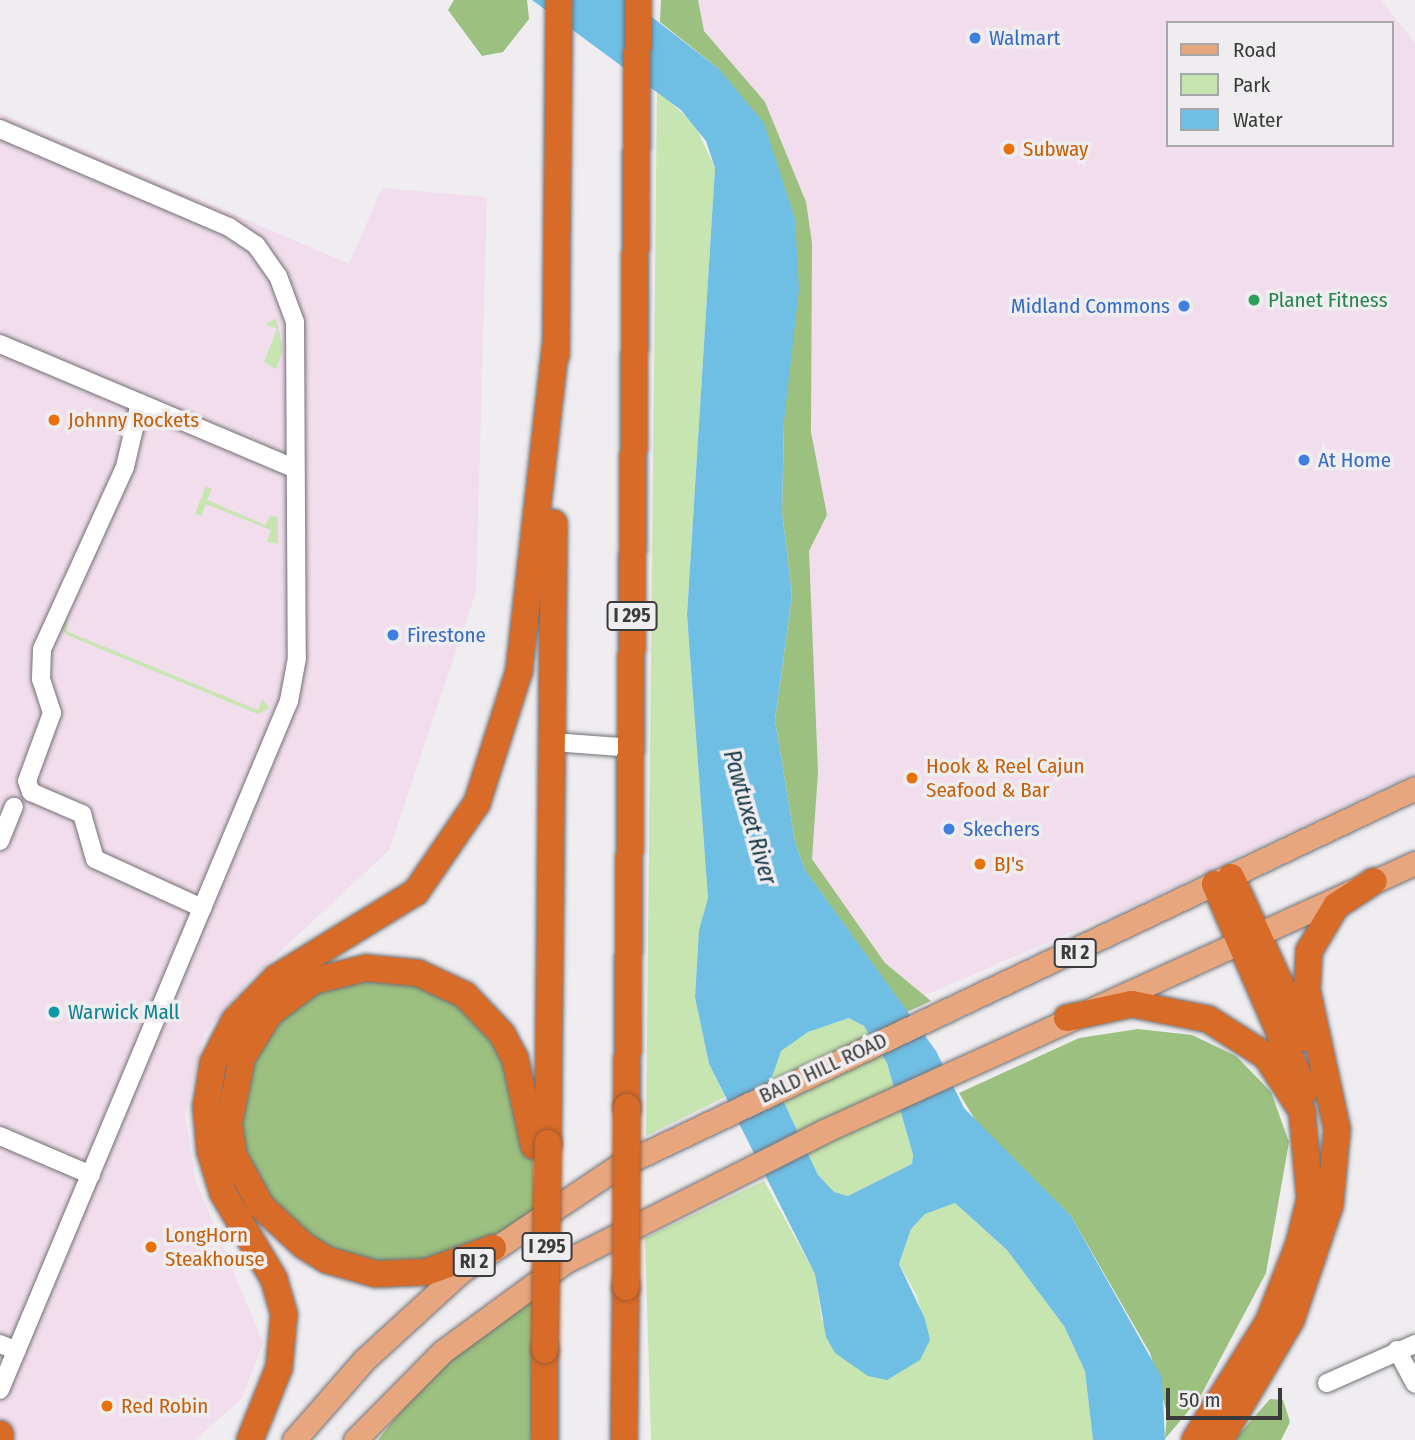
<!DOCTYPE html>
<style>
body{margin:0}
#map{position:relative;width:1415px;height:1440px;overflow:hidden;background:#efedf0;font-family:"Fira Sans Condensed",sans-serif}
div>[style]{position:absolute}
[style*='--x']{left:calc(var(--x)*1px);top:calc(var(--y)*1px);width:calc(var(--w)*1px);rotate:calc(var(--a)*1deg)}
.commercial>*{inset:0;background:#f1ddec}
.green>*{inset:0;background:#c6e5b0}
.forest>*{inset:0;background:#9bc080}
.water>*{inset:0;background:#6fbee4}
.roads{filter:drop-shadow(0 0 2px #727073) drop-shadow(0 0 2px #727073)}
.minor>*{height:18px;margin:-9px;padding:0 9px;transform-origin:9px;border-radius:9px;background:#fff}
.major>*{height:23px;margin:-11.5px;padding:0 11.5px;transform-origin:11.5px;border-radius:11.5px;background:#e8a67e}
.highway>*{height:26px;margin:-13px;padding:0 13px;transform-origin:13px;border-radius:13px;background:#d86b28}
.bridges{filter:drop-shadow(0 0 2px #a15a2f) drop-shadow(0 0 2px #a15a2f)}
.highway-bridge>*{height:26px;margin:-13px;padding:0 13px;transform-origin:13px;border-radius:13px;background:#d86b28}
.dots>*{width:19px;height:19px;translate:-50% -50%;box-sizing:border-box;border:4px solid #efedf0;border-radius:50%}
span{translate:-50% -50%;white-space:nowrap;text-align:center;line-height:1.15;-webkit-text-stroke:7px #efedf0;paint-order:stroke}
.shield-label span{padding:2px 5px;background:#efedf0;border:2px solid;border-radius:5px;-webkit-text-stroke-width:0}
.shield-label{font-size:19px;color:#3c3b3c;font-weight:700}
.shop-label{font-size:21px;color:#366cbe}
.left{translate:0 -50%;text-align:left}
.right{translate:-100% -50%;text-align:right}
.food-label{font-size:21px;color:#c56008}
.leisure-label{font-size:21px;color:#27864d}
.culture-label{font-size:21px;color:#0d838f}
.street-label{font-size:21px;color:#3c3b3c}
.water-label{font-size:23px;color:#123646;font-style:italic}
.legend{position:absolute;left:1166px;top:21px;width:228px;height:126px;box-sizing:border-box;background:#efedf0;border:2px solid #a7a6a8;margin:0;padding:9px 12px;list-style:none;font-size:21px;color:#3c3b3c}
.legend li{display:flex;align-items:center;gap:14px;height:35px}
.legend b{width:35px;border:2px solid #a7a6a8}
.scale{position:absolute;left:1166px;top:1388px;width:116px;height:32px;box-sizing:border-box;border:4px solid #3c3b3c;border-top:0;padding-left:9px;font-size:21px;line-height:24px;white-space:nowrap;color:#3c3b3c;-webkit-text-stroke:5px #efedf0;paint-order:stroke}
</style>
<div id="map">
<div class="commercial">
<i style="clip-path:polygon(evenodd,688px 0,1381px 0,1415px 43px,1415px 773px,1148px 899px,900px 1006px,795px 871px,798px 272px,688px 39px,688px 0,1168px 23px,1392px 23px,1392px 145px,1168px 145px,1168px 23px)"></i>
<i style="clip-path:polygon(0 113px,349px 264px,382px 188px,487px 197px,476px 592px,389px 850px,249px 981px,204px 1034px,185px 1115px,195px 1179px,263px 1343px,242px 1398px,195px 1440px,0 1440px)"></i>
</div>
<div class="green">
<i style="clip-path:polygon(657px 90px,695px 125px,715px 168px,687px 615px,708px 898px,699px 930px,695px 997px,709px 1064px,725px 1097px,646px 1136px)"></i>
<i style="clip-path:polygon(276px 318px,283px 350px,276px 369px,264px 362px,277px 329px,266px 324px)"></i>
<i style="clip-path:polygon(206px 486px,212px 489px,207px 500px,265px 525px,270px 516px,278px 517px,278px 544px,267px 542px,271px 530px,206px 504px,201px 516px,195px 513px)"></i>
<i style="clip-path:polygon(68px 618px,66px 631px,258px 710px,262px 699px,269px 708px,258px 714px,67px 635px,60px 627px)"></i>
<i style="clip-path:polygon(849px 1018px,864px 1026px,887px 1063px,913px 1155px,912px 1164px,848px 1196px,833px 1192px,818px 1175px,772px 1077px,780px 1051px,808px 1032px)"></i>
<i style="clip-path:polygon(764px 1181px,815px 1274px,822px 1321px,930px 1340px,916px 1294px,899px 1264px,911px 1229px,925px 1214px,955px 1203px,1007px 1250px,1064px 1326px,1085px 1371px,1093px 1440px,651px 1440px,645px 1238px)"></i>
</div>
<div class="forest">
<i style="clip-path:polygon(454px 0,527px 0,529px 19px,503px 52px,482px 56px,448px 10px)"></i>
<i style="clip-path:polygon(661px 0,698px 0,704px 31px,765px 102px,806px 202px,812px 243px,811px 432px,827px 515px,809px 551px,818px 772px,812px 859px,885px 963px,931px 1001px,907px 1012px,805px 870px,795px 842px,775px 720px,792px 595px,782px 512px,784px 423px,719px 69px,660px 22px)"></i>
<i style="clip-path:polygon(389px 969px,485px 1014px,532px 1142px,535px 1220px,483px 1254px,352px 1268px,243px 1185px,232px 1087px,282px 1000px)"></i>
<i style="clip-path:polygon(1138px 1029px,1192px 1035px,1236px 1056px,1271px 1092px,1289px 1142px,1266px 1273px,1200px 1397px,1165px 1439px,1167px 1413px,1150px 1353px,1071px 1216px,980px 1128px,959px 1093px,1079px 1038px)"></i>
<i style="clip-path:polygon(535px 1284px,543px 1440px,378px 1440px,433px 1370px)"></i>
<i style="clip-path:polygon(1270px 1399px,1283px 1400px,1290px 1422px,1281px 1440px,1234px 1440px)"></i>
</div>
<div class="water">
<i style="clip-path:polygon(evenodd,532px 0,630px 0,719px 69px,764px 123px,795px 219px,799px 289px,784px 421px,782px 512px,792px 595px,775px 720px,795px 842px,805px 870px,936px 1051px,964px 1108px,1071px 1216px,1162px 1378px,1165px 1440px,1093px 1440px,1085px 1371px,1064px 1326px,1007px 1250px,955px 1203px,925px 1214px,911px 1229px,899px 1264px,925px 1319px,930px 1340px,920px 1360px,887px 1380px,868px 1376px,835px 1353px,826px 1337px,815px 1274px,709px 1064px,695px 997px,699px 930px,708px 898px,687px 615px,715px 168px,706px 141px,681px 110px,532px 0,849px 1018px,864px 1026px,887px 1063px,913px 1155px,912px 1164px,848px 1196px,834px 1192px,818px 1175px,772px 1077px,781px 1051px,808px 1032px,849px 1018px)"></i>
</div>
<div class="roads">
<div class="minor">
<i style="--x:0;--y:129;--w:249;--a:23.2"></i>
<i style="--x:229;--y:227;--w:32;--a:34"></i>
<i style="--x:256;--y:245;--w:38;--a:55"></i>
<i style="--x:278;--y:276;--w:49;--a:69.7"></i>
<i style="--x:295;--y:322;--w:336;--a:89.7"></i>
<i style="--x:297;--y:658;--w:44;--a:100.5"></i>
<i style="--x:289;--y:701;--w:747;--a:112.76"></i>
<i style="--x:0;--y:344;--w:319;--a:22.9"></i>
<i style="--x:140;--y:403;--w:66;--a:103.2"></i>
<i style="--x:125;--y:467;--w:200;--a:114.5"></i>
<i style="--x:42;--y:649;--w:30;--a:92"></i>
<i style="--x:41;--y:679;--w:36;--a:72"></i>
<i style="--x:52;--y:713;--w:72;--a:110.2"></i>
<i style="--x:27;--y:781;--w:12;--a:70"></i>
<i style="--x:31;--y:792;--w:56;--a:23.3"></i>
<i style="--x:82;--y:814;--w:47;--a:73.9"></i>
<i style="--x:95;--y:859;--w:118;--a:24.6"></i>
<i style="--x:552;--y:742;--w:79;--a:4.3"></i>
<i style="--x:0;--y:841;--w:37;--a:-68"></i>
<i style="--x:0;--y:1136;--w:99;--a:23.2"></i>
<i style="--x:0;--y:1344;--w:18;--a:22"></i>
<i style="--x:1397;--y:1350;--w:38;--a:62"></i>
<i style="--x:1327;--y:1383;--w:96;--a:-23.9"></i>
</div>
<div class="major">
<i style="--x:294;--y:1440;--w:106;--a:-48.8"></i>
<i style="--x:364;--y:1360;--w:130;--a:-42.5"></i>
<i style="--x:460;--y:1272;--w:189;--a:-33.8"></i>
<i style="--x:617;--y:1167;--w:883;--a:-25.4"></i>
<i style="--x:355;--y:1440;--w:124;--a:-45.3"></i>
<i style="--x:442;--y:1352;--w:154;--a:-36.3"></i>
<i style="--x:566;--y:1261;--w:287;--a:-26.7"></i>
<i style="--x:822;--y:1132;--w:651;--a:-24.4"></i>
</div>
<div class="highway">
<i style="--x:556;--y:355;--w:355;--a:-89.5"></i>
<i style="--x:1231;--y:877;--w:177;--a:65.3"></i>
<i style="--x:1215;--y:884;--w:226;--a:66.5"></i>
<i style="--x:1067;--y:1018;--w:66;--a:-12.2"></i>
<i style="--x:1132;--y:1004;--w:77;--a:11.2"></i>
<i style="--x:1208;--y:1019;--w:69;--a:32.5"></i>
<i style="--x:1266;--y:1056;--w:66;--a:56.8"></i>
<i style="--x:1302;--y:1111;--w:88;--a:84.8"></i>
<i style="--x:1310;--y:1199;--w:46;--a:103.7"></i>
<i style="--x:1299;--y:1244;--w:83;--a:111.3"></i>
<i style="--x:1269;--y:1321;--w:140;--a:121.9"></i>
<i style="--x:627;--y:1107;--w:1107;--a:-89.43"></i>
<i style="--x:548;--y:1143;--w:620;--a:-89.45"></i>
<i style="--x:493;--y:1248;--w:71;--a:160.3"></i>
<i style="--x:426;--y:1272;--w:50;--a:177.7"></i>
<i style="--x:376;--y:1274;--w:51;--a:-164.1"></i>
<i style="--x:327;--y:1260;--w:28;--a:-148"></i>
<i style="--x:303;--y:1245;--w:57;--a:-137.1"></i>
<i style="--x:261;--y:1206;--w:57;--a:-118.4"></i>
<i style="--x:234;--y:1156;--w:33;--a:-99"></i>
<i style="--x:229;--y:1123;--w:66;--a:-78.7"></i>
<i style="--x:242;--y:1058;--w:53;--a:-58.1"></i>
<i style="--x:270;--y:1013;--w:54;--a:-36.7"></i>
<i style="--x:313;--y:981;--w:55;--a:-13.8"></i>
<i style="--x:366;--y:968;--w:52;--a:5.5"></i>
<i style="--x:418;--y:973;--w:52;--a:25.1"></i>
<i style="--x:465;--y:995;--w:54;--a:46.5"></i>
<i style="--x:502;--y:1034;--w:27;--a:62"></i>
<i style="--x:515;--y:1058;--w:90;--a:77.8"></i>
<i style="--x:0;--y:1434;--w:6;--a:90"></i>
<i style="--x:250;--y:1440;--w:78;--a:-68.1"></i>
<i style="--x:279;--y:1368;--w:54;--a:-84.7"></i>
<i style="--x:284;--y:1314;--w:36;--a:-106"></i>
<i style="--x:274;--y:1279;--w:100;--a:-120.7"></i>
<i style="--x:223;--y:1193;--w:44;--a:-107.2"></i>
<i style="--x:210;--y:1151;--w:44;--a:-95.2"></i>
<i style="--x:206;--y:1107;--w:45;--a:-81"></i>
<i style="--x:213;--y:1063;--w:48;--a:-62.9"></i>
<i style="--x:235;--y:1020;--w:59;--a:-45.7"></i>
<i style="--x:276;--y:978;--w:164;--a:-31.6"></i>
<i style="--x:416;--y:892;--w:108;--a:-55.6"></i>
<i style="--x:477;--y:803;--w:139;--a:-72.3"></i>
<i style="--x:519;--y:671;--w:334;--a:-83.6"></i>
<i style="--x:545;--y:1440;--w:90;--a:-90"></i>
<i style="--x:624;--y:1440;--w:153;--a:-89.3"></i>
<i style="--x:1220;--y:1440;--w:139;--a:-59.4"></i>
<i style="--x:1291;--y:1320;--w:121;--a:-71.3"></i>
<i style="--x:1330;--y:1205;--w:76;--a:-84.7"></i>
<i style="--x:1337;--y:1129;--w:142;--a:-102.2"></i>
<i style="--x:1307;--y:990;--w:39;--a:-87"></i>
<i style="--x:1309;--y:951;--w:52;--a:-59"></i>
<i style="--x:1336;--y:906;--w:45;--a:-33.3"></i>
</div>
</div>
<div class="bridges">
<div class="highway-bridge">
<i style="--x:626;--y:1287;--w:180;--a:-89.7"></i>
<i style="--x:545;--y:1350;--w:207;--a:-89.2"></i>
</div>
</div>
<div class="dots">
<i style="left:975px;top:38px;background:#3f7fe0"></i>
<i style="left:1009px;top:149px;background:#e8710a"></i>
<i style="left:1254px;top:300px;background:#2e9e5b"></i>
<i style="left:1184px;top:306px;background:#3f7fe0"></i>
<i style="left:54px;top:420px;background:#e8710a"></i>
<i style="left:1304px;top:460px;background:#3f7fe0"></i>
<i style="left:393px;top:635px;background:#3f7fe0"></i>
<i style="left:912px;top:778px;background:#e8710a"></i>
<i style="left:949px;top:829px;background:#3f7fe0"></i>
<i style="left:980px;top:864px;background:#e8710a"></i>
<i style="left:54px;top:1012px;background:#0f9aa8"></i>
<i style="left:151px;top:1247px;background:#e8710a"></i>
<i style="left:107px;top:1406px;background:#e8710a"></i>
</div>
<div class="shield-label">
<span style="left:632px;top:616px">I 295</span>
<span style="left:1075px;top:953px">RI 2</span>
<span style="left:547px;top:1247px">I 295</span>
<span style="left:474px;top:1262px">RI 2</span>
</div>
<div class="shop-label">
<span class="left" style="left:989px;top:38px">Walmart</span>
<span class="right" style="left:1170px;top:306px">Midland Commons</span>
<span class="left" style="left:1318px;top:460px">At Home</span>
<span class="left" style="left:407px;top:635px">Firestone</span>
<span class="left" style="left:963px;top:829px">Skechers</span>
</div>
<div class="food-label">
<span class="left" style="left:1023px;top:149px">Subway</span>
<span class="left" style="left:68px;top:420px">Johnny Rockets</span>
<span class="left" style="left:926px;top:778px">Hook &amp; Reel Cajun<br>Seafood &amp; Bar</span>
<span class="left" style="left:994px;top:864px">BJ's</span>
<span class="left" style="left:165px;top:1247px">LongHorn<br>Steakhouse</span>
<span class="left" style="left:121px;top:1406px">Red Robin</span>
</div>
<div class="leisure-label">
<span class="left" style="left:1268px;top:300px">Planet Fitness</span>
</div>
<div class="culture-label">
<span class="left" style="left:68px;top:1012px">Warwick Mall</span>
</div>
<div class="street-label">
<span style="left:823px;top:1068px;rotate:-25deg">BALD HILL ROAD</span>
</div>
<div class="water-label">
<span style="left:750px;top:817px;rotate:74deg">Pawtuxet River</span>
</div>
<ul class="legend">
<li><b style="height:9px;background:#e8a67e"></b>Road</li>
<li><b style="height:19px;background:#c6e5b0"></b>Park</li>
<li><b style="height:19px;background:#6fbee4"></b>Water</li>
</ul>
<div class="scale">50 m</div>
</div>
